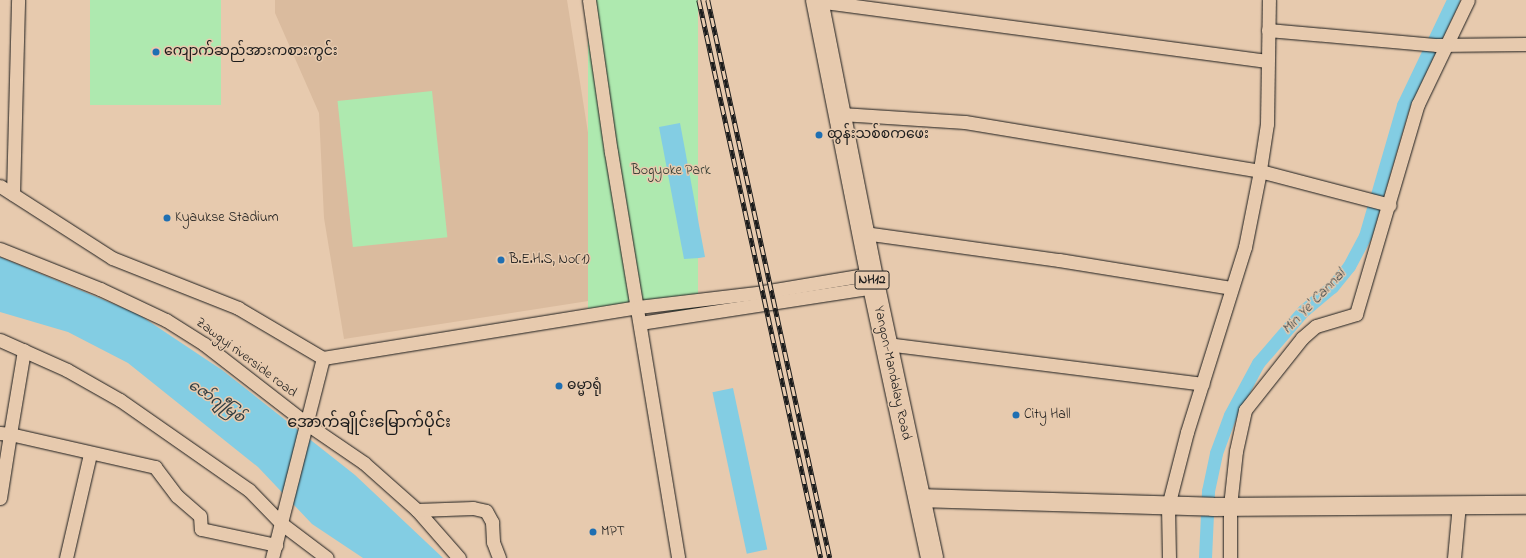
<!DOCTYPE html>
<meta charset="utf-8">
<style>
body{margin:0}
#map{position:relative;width:1526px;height:558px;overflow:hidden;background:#e7caae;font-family:"Indie Flower","Noto Sans Myanmar",sans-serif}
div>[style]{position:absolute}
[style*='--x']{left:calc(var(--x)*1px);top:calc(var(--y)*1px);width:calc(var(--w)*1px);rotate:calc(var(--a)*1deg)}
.built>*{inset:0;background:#dabb9e}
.green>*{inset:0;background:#aee9af;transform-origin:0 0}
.water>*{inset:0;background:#83cde3;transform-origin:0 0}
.canal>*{height:13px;margin:-6.5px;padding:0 6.5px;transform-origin:6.5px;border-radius:6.5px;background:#83cde3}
.roads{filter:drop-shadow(0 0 1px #1c1c1c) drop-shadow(0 0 1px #1c1c1c)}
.street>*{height:13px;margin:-6.5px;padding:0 6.5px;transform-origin:6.5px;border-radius:6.5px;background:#e7caae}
.secondary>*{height:18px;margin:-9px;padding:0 9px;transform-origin:9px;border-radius:9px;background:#e7caae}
.highway>*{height:22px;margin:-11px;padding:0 11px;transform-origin:11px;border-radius:11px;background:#e7caae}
.rail>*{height:4.5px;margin-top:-2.25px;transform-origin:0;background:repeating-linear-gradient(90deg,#e7caae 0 9px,#1c1c1c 0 18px);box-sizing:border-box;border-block:1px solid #1c1c1c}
.dots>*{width:11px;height:11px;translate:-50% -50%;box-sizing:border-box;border:2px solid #e7caae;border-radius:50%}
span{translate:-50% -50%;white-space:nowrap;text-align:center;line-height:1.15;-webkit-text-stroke:3px #e7caae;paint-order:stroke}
.shield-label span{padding:1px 3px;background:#e7caae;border:1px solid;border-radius:3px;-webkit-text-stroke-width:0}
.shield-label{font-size:13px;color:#1c1c1c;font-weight:700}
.poi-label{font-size:14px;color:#1c1c1c}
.left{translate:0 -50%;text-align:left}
.park-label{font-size:14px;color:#323b32}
.street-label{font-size:14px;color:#1c1c1c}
.water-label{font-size:15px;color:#313f44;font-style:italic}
.quarter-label{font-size:16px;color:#1c1c1c}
</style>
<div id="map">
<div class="built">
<i style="clip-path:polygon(275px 0,567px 0,614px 297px,344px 339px,324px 218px,319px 113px,275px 13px)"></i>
</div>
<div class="green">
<i style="left:90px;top:0;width:131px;height:105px"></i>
<i style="left:588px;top:0;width:110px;height:311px"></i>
<i style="left:432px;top:91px;width:147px;height:95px;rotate:84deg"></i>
</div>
<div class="water">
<i style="clip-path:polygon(680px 123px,705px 257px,699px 258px,684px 259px,659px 127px)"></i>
<i style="clip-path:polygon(0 257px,138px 314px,222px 370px,355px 475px,443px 558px,363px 558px,312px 524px,258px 467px,128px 363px,68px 332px,0 312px)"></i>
<i style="left:733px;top:388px;width:165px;height:21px;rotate:78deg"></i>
</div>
<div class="canal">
<i style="--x:1205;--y:558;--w:67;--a:-87.4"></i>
<i style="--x:1208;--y:491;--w:39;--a:-78"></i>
<i style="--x:1216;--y:453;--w:40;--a:-69.8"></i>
<i style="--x:1230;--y:415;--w:59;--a:-61.7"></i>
<i style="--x:1258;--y:363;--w:69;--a:-49.1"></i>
<i style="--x:1303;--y:311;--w:38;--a:-40"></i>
<i style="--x:1332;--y:287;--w:27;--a:-51"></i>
<i style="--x:1349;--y:266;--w:34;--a:-62"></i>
<i style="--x:1365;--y:236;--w:136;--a:-73.8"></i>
<i style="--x:1403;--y:105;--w:116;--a:-64.5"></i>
</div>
<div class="roads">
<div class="street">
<i style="--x:589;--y:0;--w:154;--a:81.8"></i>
<i style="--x:611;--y:152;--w:411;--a:80.6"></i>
<i style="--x:817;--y:1;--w:454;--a:7.6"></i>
<i style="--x:1268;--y:30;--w:170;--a:5.1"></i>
<i style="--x:1437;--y:45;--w:89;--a:-0.6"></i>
<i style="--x:841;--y:114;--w:124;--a:3.7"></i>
<i style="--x:965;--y:122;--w:299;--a:9.4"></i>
<i style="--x:1260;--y:171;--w:134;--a:14.7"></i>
<i style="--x:0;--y:186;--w:133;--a:32.7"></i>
<i style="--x:112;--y:258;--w:136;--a:21.6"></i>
<i style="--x:238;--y:308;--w:99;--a:30.5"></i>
<i style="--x:323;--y:358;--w:319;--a:-9.2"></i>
<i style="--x:638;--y:307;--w:126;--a:-6.8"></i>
<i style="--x:763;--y:292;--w:109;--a:-9.5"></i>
<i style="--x:13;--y:194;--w:194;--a:-88.5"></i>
<i style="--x:864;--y:233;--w:197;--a:7.9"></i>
<i style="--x:1059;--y:260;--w:174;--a:9.2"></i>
<i style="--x:0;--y:249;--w:108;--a:21.8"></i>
<i style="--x:100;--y:289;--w:73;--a:25.2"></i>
<i style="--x:166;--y:320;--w:45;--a:32.3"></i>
<i style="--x:204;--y:344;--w:130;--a:37.8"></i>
<i style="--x:307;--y:424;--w:69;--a:34.4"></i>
<i style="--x:364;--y:463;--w:71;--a:41.6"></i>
<i style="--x:417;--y:510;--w:64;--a:48.8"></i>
<i style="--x:640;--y:323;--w:237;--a:-8.7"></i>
<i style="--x:0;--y:340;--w:73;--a:24.1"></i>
<i style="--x:67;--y:370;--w:61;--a:29.5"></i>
<i style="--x:120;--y:400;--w:157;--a:34.9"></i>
<i style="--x:249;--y:490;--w:47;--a:45.9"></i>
<i style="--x:282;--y:524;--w:56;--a:37.1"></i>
<i style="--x:887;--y:344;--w:318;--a:7.2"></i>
<i style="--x:0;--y:433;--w:10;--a:6"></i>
<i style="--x:10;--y:434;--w:85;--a:-80.5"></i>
<i style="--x:0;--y:498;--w:65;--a:-81.1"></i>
<i style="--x:10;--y:434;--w:149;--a:12.8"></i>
<i style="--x:155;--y:467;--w:36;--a:53"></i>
<i style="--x:177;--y:496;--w:30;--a:41"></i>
<i style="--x:200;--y:516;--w:13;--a:86"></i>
<i style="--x:201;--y:529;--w:77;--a:12"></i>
<i style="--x:417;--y:510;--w:56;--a:-2"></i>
<i style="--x:473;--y:508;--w:13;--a:13"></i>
<i style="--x:486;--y:511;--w:13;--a:61"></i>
<i style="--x:492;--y:522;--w:20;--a:87"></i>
<i style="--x:493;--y:542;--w:17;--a:69"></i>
<i style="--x:66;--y:558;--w:107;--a:-77"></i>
<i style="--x:272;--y:558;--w:206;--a:-75.7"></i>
<i style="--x:1169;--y:558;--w:52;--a:-91.1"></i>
<i style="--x:1168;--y:506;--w:76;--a:-75.6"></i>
<i style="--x:1187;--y:432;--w:194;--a:-72.6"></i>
<i style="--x:1245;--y:247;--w:72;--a:-78.8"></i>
<i style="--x:1259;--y:176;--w:53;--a:-81.3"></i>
<i style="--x:1267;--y:124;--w:124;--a:-89.1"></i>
<i style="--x:1230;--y:558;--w:52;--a:-90"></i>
<i style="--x:1230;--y:506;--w:55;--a:-83.8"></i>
<i style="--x:1236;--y:451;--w:42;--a:-77.6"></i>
<i style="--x:1245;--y:410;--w:92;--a:-51.6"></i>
<i style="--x:1302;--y:338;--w:18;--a:-41"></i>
<i style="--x:1316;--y:326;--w:42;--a:-16.7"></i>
<i style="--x:1356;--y:314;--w:219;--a:-73.6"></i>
<i style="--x:1418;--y:104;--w:115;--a:-64.3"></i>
<i style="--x:1454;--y:558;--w:54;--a:-84.7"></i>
</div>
<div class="secondary">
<i style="--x:918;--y:498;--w:295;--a:1.7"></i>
<i style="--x:1213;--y:507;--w:313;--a:-0.4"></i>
</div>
<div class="highway">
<i style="--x:817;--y:0;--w:293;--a:78.8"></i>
<i style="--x:874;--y:287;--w:277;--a:77.9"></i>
</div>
</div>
<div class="rail">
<i style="--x:699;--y:0;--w:571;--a:77.67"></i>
<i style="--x:708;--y:0;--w:571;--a:77.67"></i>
</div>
<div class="dots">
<i style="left:156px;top:52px;background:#1f6fb2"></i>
<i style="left:819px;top:135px;background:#1f6fb2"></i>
<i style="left:167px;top:218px;background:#1f6fb2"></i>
<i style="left:501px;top:260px;background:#1f6fb2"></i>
<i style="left:559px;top:386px;background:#1f6fb2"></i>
<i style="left:1016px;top:415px;background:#1f6fb2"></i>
<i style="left:593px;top:532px;background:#1f6fb2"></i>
</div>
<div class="shield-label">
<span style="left:872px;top:280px">NH12</span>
</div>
<div class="poi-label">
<span class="left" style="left:164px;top:52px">ကျောက်ဆည်အားကစားကွင်း</span>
<span class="left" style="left:827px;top:135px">ထွန်းသစ်စကဖေး</span>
<span class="left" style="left:175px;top:218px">Kyaukse Stadium</span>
<span class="left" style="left:509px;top:260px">B.E.H.S, No(1)</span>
<span class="left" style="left:567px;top:386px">ဓမ္မာရုံ</span>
<span class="left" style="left:1024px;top:415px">City Hall</span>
<span class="left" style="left:601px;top:532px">MPT</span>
</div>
<div class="park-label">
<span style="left:671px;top:171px">Bogyoke Park</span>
</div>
<div class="street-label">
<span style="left:246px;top:358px;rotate:37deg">Zawgyi riverside road</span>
<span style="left:892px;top:373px;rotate:78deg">Yangon-Mandalay Road</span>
</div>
<div class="water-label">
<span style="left:1314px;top:302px;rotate:-46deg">Min Ye' Cannal</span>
<span style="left:216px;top:402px;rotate:34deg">ဇော်ဂျီမြစ်</span>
</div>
<div class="quarter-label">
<span style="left:369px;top:423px">အောက်ချိုင်းမြောက်ပိုင်း</span>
</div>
</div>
